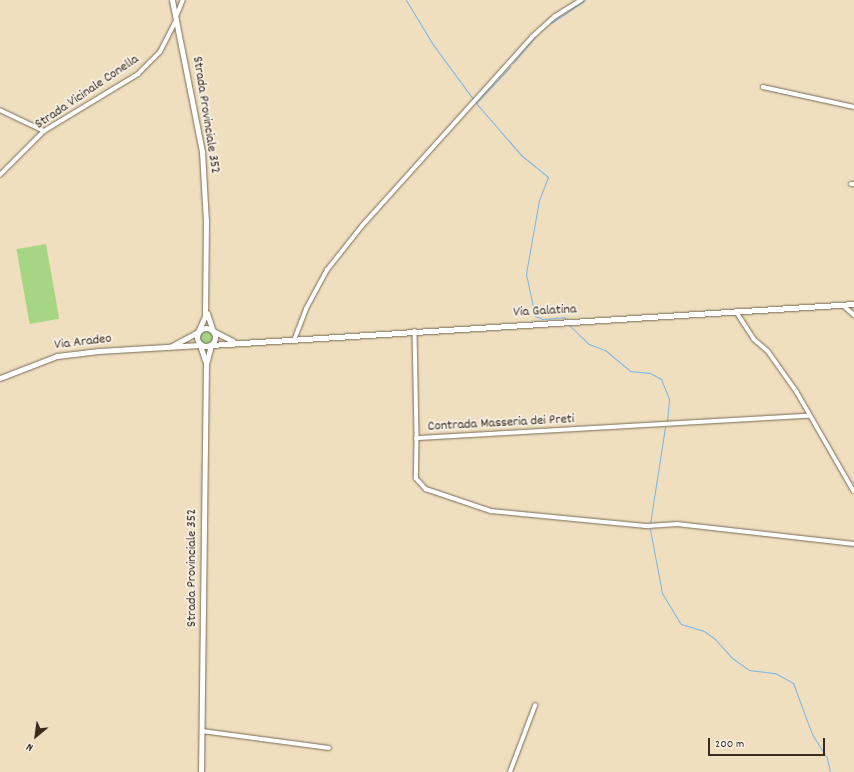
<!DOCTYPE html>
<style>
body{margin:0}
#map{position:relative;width:854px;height:772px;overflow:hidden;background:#efdfbe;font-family:Dekko,sans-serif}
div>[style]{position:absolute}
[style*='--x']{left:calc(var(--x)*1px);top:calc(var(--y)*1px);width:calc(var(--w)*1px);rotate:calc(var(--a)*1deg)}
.green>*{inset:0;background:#a6d684;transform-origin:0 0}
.round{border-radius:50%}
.stream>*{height:1px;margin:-0.5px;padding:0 0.5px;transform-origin:0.5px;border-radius:0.5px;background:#78b4ea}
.roads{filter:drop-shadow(0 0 1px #7a6956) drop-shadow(0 0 1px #7a6956)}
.street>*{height:3.5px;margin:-1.75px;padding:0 1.75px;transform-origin:1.75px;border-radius:1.75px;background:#fff}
.secondary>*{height:5px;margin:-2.5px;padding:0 2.5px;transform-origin:2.5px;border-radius:2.5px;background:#fff}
.secondary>.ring{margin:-2.5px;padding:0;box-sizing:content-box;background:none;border:5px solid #fff;border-radius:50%}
span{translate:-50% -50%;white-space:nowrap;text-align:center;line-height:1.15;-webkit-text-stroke:3.5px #f7f3e8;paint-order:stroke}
.street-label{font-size:14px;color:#3b2a1e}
.north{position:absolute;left:16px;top:716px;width:40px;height:40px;-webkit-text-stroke:3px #f7f3e8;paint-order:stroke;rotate:209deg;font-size:11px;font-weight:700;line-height:16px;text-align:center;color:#3b2a1e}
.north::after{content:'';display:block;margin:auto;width:14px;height:18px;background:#3b2a1e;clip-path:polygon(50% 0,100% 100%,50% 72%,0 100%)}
.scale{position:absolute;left:708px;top:738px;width:117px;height:18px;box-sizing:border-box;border:2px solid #3b2a1e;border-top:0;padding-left:5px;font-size:12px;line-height:14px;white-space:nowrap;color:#3b2a1e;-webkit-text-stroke:3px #f7f3e8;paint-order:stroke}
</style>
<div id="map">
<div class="green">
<i style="left:46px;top:244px;width:76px;height:30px;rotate:80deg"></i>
<i class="round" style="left:198px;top:329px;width:16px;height:16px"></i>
</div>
<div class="stream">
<i style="--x:406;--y:0;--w:54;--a:58.7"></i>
<i style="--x:434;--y:46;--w:71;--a:53.6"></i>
<i style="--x:476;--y:103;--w:69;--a:49.1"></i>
<i style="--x:521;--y:155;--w:35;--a:39"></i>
<i style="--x:548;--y:177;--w:25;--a:111"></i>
<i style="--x:539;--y:200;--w:75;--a:100"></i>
<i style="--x:526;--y:274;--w:43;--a:77.9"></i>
<i style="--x:535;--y:316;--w:9;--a:21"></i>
<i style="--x:543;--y:319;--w:21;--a:-5"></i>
<i style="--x:564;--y:317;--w:4;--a:56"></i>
<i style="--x:551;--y:23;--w:41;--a:-34.1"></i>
<i style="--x:533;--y:34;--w:21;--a:-43"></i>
<i style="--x:513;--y:63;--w:34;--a:-50"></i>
<i style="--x:476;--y:103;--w:50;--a:-46.6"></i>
<i style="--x:568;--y:324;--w:29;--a:44"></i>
<i style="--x:589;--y:344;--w:17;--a:21"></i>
<i style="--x:605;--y:350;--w:33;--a:40"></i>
<i style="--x:630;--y:371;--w:20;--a:6"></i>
<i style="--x:650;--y:373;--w:13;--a:29"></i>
<i style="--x:661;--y:379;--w:22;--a:68"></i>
<i style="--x:669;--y:399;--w:22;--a:95"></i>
<i style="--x:650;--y:524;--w:98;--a:-81.2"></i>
<i style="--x:650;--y:529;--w:65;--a:79.4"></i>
<i style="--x:662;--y:593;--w:31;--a:59"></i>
<i style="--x:678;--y:620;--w:5;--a:53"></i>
<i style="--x:681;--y:624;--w:24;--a:17"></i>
<i style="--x:704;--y:631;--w:14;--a:36"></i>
<i style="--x:715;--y:639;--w:25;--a:48"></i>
<i style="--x:732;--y:658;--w:21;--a:35"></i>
<i style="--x:749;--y:670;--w:26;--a:7"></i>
<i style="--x:775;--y:673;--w:21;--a:29"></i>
<i style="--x:793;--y:683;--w:54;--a:69.6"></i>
<i style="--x:812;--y:734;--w:28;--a:58"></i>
<i style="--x:827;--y:758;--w:14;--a:78"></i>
</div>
<div class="roads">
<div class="street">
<i style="--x:176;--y:17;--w:18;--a:-68"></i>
<i style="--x:763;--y:87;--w:93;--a:12.4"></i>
<i style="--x:0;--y:110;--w:49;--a:25.5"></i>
<i style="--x:0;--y:175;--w:62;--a:-45"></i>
<i style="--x:44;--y:131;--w:110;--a:-31.2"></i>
<i style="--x:138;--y:74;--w:31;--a:-45"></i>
<i style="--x:160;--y:52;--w:36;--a:-63"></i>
<i style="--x:851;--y:184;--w:3;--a:0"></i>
<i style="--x:843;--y:305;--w:15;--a:42"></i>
<i style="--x:736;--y:311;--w:33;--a:57"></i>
<i style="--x:754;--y:339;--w:18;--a:41"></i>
<i style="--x:768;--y:351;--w:50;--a:54.7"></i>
<i style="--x:797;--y:392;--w:114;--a:60.1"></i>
<i style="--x:415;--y:331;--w:108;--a:88.9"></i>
<i style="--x:295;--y:338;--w:31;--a:-69"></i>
<i style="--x:306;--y:309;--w:44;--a:-61.7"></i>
<i style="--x:327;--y:270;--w:56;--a:-51.5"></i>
<i style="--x:362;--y:226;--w:254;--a:-48"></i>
<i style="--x:532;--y:37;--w:30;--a:-42"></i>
<i style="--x:554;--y:17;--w:32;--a:-32"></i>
<i style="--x:810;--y:416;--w:394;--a:176.7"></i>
<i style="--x:417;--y:439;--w:39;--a:91"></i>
<i style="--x:416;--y:478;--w:15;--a:48"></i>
<i style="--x:426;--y:489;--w:69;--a:18.7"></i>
<i style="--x:491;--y:511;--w:158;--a:5.5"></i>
<i style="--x:648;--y:526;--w:29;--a:-4"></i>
<i style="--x:677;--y:524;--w:178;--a:6.4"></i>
<i style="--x:202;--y:731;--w:128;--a:7.6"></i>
<i style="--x:510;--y:772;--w:71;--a:-69.3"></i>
</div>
<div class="secondary">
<i style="--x:172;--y:0;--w:155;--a:78.8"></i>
<i style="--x:202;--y:152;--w:69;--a:86.7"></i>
<i style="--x:206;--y:221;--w:95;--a:90.6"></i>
<i style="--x:205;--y:316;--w:17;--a:114"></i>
<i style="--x:198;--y:332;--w:30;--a:152"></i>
<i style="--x:207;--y:313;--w:19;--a:72"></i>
<i style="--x:213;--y:331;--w:22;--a:27"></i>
<i class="ring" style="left:197px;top:328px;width:13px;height:13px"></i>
<i style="--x:0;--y:378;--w:61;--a:-21.1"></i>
<i style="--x:57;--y:356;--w:42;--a:-6.8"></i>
<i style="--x:99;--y:351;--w:101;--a:-3.4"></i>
<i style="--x:200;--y:345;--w:16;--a:72"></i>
<i style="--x:201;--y:772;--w:408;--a:-89.3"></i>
<i style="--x:206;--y:364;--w:20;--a:-75"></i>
<i style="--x:211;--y:345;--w:644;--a:-3.65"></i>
</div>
</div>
<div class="street-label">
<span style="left:87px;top:92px;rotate:-34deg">Strada Vicinale Conella</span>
<span style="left:206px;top:115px;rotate:81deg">Strada Provinciale 352</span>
<span style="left:545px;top:311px;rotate:-3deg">Via Galatina</span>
<span style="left:83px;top:342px;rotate:-7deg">Via Aradeo</span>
<span style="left:501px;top:423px;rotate:-3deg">Contrada Masseria dei Preti</span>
<span style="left:192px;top:568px;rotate:-90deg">Strada Provinciale 352</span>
</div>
<div class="north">N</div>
<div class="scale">200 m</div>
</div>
